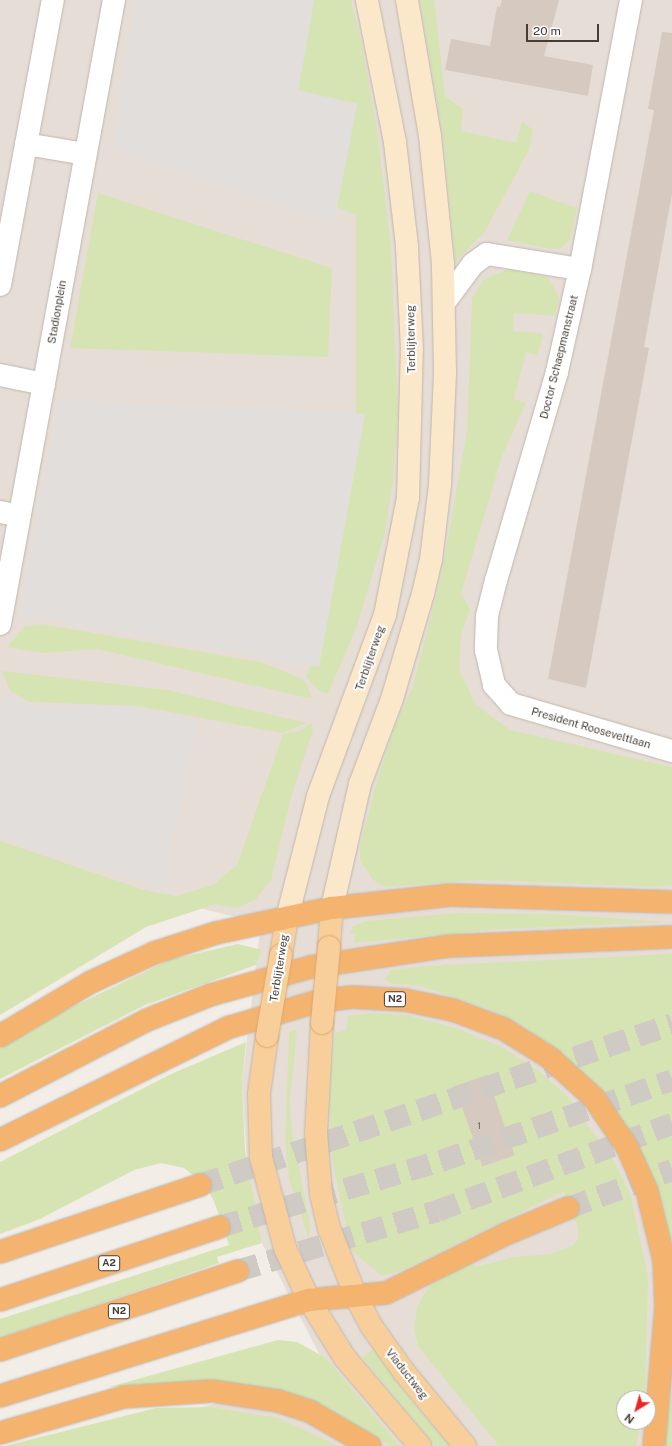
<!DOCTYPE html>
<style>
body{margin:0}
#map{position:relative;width:672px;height:1446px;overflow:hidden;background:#f2ede7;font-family:"Public Sans",sans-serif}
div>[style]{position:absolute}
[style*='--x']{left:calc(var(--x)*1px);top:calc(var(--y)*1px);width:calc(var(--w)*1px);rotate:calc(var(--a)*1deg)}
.residential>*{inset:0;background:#e6ded6}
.green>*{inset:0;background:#d6e4b3}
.parking>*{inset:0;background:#e1dedc}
.building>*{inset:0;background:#d6cac0;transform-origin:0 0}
.highway-tunnel>*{height:22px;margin-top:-11px;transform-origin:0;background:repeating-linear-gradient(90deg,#cfcac4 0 22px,transparent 0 33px)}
.roads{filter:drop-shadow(0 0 1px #c0b6ad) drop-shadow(0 0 1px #c0b6ad)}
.street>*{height:22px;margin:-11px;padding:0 11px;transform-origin:11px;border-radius:11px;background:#fff}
.secondary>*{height:22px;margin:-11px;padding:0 11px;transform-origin:11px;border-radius:11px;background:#fbe7c9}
.primary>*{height:22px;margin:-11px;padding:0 11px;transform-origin:11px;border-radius:11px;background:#f8cf9b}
.highway>*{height:22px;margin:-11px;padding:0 11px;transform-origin:11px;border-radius:11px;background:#f4b470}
.bridges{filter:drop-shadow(0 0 1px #dca86c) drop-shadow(0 0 1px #dca86c)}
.primary-bridge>*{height:22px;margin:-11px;padding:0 11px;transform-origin:11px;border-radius:11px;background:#f8cf9b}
span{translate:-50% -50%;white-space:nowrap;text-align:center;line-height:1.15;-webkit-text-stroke:4px #fff;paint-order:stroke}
.number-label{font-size:9px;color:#696059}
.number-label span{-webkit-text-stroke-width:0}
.shield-label span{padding:1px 3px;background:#fff;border:1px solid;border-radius:3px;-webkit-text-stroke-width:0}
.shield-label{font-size:10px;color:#453d37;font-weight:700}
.street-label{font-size:11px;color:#453d37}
.north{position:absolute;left:616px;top:1390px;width:40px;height:40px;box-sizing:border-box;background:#fff;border:1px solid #b5b1af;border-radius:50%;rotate:217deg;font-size:11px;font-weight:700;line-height:16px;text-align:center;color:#453d37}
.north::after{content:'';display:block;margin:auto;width:14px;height:18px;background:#ec2526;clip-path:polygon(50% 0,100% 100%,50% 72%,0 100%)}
.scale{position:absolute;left:526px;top:24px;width:73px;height:18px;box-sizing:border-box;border:2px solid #453d37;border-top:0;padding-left:5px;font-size:12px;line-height:14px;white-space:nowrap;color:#453d37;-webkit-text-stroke:3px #fff;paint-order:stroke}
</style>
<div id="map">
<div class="residential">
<i style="clip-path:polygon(evenodd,0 0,672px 0,672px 1446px,77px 1446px,327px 1369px,262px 1243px,248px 1182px,242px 1082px,261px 923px,0 860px,0 0,624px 1398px,648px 1398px,648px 1422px,624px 1422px,624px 1398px)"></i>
</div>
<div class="green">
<i style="clip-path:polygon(314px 0,351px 0,362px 45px,377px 129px,391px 247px,398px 415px,393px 481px,385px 533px,357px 626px,328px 694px,319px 691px,306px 677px,310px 665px,319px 666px,365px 414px,356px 414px,356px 215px,337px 207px,357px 104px,298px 91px)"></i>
<i style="clip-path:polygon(420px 0,434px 0,445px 96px,463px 109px,461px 131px,516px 143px,522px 121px,533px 130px,529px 150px,484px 233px,455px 262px,444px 144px)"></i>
<i style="clip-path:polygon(530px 191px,577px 208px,570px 239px,562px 248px,550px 249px,507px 240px)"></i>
<i style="clip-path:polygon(98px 193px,332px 268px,328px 357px,70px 348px)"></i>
<i style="clip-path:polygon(508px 269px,548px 277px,559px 297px,555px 316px,514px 313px,513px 331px,542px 333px,543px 337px,537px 355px,526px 352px,514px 399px,526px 403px,502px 456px,461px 594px,470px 609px,461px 636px,459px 669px,476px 705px,510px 730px,672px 767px,672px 885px,656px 887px,480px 880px,385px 887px,373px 880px,360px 860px,360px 845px,376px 785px,395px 725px,413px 686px,440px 582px,467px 431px,472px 298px,483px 280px)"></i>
<i style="clip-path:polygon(42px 624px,261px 662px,298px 677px,307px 684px,312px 699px,97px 649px,43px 653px,7px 647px,24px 627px)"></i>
<i style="clip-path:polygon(2px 671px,168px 690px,307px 723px,282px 733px,138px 706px,30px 702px,10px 691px)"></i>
<i style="clip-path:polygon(311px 723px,313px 730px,291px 798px,271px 880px,256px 899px,237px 908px,216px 904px,146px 927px,0 1015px,0 841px,148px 891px,176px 896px,213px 885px,237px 865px,283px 734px,300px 731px)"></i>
<i style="clip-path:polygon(457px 913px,552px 914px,669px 922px,501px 929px,354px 943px,355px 934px,350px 934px,353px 926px,366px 921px)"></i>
<i style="clip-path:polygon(238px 944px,262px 950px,256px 965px,145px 1005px,0 1079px,0 1049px,56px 1015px,169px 960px)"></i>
<i style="clip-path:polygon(672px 954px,672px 1259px,671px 1241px,639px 1146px,614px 1107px,590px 1079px,526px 1028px,489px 1009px,420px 986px,389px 983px,385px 979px,391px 970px,425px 966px)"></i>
<i style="clip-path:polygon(372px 1013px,407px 1015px,456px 1028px,500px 1046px,538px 1070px,566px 1095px,614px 1161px,631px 1197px,648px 1277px,645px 1398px,624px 1398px,624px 1422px,641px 1422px,636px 1446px,499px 1446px,418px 1346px,414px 1330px,417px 1307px,428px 1287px,466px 1264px,478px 1266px,515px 1257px,550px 1254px,572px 1246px,578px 1239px,578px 1228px,564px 1191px,405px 1269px,382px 1276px,351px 1250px,332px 1160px,329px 1090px,335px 1033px,346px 1030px,348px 1016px)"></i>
<i style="clip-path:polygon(297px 1030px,290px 1101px,292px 1133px,310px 1223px,309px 1240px,289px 1179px,285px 1141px,289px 1032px)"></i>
<i style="clip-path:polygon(246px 1042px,242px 1082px,245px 1151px,262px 1243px,217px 1257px,219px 1263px,0 1338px,0 1319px,229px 1245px,214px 1201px,203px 1183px,184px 1168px,161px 1163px,134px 1170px,40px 1219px,0 1234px,0 1162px,171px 1074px)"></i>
<i style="clip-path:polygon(278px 1340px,297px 1342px,326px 1358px,400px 1446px,391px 1446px,327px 1410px,191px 1382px,109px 1387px)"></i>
<i style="clip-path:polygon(373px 1349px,401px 1388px,450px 1446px,435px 1446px,362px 1357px)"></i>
<i style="clip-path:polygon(672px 1390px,672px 1446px,664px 1446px)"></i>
<i style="clip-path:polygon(210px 1407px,279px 1418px,338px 1446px,5px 1446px,156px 1408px)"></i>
</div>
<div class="parking">
<i style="clip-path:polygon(135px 0,314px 0,298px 90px,357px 104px,334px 224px,113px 150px)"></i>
<i style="clip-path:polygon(60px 400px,365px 414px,319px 667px,20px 614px)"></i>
<i style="clip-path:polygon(3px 696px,38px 706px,124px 706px,198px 721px,163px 885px,93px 868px,0 838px,0 714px)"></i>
</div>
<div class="building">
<i style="clip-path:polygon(502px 0,559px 0,544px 56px,593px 65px,588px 96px,445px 70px,451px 39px,490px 46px,497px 6px,500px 7px)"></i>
<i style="clip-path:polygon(662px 32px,672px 33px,672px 194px,644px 347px,649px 348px,586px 688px,548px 679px,654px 110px,648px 109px)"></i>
<i style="left:487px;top:1075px;width:85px;height:34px;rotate:71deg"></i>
</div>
<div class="highway-tunnel">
<i style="--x:200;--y:1185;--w:499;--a:-18.8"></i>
<i style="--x:568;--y:1208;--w:111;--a:-20.1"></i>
<i style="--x:219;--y:1227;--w:232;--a:-16.6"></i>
<i style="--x:441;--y:1161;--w:245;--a:-19.3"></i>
<i style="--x:237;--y:1271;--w:209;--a:-16.7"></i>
<i style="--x:437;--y:1211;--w:251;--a:-20.3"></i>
</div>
<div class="roads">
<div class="street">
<i style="--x:631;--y:0;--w:274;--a:100.7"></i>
<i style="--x:580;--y:269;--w:106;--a:102.6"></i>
<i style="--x:557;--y:372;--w:217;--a:106.3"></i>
<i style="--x:496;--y:580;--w:37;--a:104"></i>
<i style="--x:487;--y:616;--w:34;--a:92"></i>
<i style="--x:486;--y:650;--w:36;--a:77"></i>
<i style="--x:494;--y:685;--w:25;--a:48"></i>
<i style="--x:511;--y:704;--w:168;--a:16.3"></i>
<i style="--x:26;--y:144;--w:60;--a:9.6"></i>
<i style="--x:0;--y:285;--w:290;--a:-79.5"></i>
<i style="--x:444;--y:303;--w:49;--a:-53.4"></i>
<i style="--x:473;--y:264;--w:17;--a:-36"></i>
<i style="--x:487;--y:254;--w:94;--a:9.2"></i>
<i style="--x:0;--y:375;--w:45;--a:11.6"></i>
<i style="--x:0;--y:512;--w:20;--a:11"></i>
<i style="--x:0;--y:624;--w:634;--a:-79.65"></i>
</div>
<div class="secondary">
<i style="--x:332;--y:908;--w:127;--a:-77.3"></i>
<i style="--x:360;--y:784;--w:91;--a:-69.4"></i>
<i style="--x:392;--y:699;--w:109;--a:-73.6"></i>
<i style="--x:423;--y:594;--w:35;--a:-77"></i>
<i style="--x:431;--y:560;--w:77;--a:-83.2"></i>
<i style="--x:440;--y:484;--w:112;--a:-87.4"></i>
<i style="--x:445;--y:372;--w:108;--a:-91.1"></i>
<i style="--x:443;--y:264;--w:129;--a:-95.8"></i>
<i style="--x:430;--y:136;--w:138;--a:-99.6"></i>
<i style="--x:287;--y:918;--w:126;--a:-75.7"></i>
<i style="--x:318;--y:796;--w:193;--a:-69.7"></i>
<i style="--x:385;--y:615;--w:119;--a:-78.9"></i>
<i style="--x:408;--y:498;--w:148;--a:-88.5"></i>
<i style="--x:412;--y:350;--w:104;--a:-92.8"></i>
<i style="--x:407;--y:246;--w:105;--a:-96.6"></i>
<i style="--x:395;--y:142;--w:145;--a:-101.2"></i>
</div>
<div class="primary">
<i style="--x:329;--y:947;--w:39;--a:-86"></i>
<i style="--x:281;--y:955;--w:37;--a:-81"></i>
<i style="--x:322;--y:1023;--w:110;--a:93.1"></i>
<i style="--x:316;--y:1133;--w:61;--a:85.3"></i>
<i style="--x:321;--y:1194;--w:35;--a:77"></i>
<i style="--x:329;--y:1228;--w:74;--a:68.6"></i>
<i style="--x:356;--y:1297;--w:34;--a:62"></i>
<i style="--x:372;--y:1327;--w:55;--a:54.6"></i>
<i style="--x:404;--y:1372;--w:96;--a:50.5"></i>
<i style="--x:267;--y:1036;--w:59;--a:97.9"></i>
<i style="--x:259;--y:1094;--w:63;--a:88.2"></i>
<i style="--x:261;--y:1157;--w:94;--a:75.2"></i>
<i style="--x:285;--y:1248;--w:57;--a:65.2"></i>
<i style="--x:309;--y:1300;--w:68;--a:58.2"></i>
<i style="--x:345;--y:1358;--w:116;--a:49.6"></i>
</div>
<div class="highway">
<i style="--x:0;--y:1036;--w:106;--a:-30.7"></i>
<i style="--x:91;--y:982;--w:69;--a:-24.7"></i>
<i style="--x:154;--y:953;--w:65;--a:-17.9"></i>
<i style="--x:216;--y:933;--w:119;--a:-12.2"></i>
<i style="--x:332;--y:908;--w:119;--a:-6.3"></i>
<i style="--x:450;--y:895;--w:222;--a:1.8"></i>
<i style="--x:0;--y:1096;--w:165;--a:-27.3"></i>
<i style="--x:147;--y:1020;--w:68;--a:-21.6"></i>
<i style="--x:210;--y:995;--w:104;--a:-15.6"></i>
<i style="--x:310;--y:967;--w:141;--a:-8.6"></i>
<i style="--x:449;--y:946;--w:223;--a:-2.3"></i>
<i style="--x:0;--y:1140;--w:256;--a:-26.2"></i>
<i style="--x:230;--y:1027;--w:93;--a:-16.3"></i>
<i style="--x:319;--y:1001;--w:33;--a:-7"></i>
<i style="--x:352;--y:997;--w:53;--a:3.2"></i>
<i style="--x:405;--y:1000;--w:49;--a:11.8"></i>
<i style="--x:453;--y:1010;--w:54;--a:20.4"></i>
<i style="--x:504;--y:1029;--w:54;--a:32.2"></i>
<i style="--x:550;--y:1058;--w:59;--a:42.3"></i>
<i style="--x:594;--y:1098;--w:59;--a:56"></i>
<i style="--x:627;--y:1147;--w:48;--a:65.6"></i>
<i style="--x:647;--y:1191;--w:71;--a:76.2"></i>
<i style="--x:664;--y:1260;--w:47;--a:87.6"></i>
<i style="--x:666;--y:1307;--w:140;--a:94.9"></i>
<i style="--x:0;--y:1252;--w:211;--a:-18.5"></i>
<i style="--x:0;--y:1300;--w:231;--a:-18.4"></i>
<i style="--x:0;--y:1350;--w:250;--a:-18.4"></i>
<i style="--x:0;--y:1396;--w:324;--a:-17.3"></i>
<i style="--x:309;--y:1300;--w:77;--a:-5.2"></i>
<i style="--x:386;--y:1293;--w:136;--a:-26.2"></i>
<i style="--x:508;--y:1233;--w:65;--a:-22.6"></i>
<i style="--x:0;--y:1433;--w:129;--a:-16.2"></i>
<i style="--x:124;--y:1397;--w:89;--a:-3.9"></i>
<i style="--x:213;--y:1391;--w:66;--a:8.7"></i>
<i style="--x:278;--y:1401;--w:35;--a:18"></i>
<i style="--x:311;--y:1412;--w:68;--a:30"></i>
</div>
</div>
<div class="bridges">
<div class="primary-bridge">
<i style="--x:322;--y:1023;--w:76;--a:-84.7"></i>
<i style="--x:267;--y:1036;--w:82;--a:-80.2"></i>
</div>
</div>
<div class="number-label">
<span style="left:479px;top:1126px">1</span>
</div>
<div class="shield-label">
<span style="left:395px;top:999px">N2</span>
<span style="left:109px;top:1263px">A2</span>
<span style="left:119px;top:1311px">N2</span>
</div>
<div class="street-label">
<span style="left:57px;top:312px;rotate:-80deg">Stadionplein</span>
<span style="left:411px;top:339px;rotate:-91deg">Terblijterweg</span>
<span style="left:559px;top:357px;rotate:-76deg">Doctor Schaepmanstraat</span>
<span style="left:370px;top:658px;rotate:-71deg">Terblijterweg</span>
<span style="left:591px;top:728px;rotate:16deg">President Rooseveltlaan</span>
<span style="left:279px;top:968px;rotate:-81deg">Terblijterweg</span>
<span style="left:407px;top:1374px;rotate:52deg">Viaductweg</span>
</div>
<div class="north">N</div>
<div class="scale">20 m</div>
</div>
